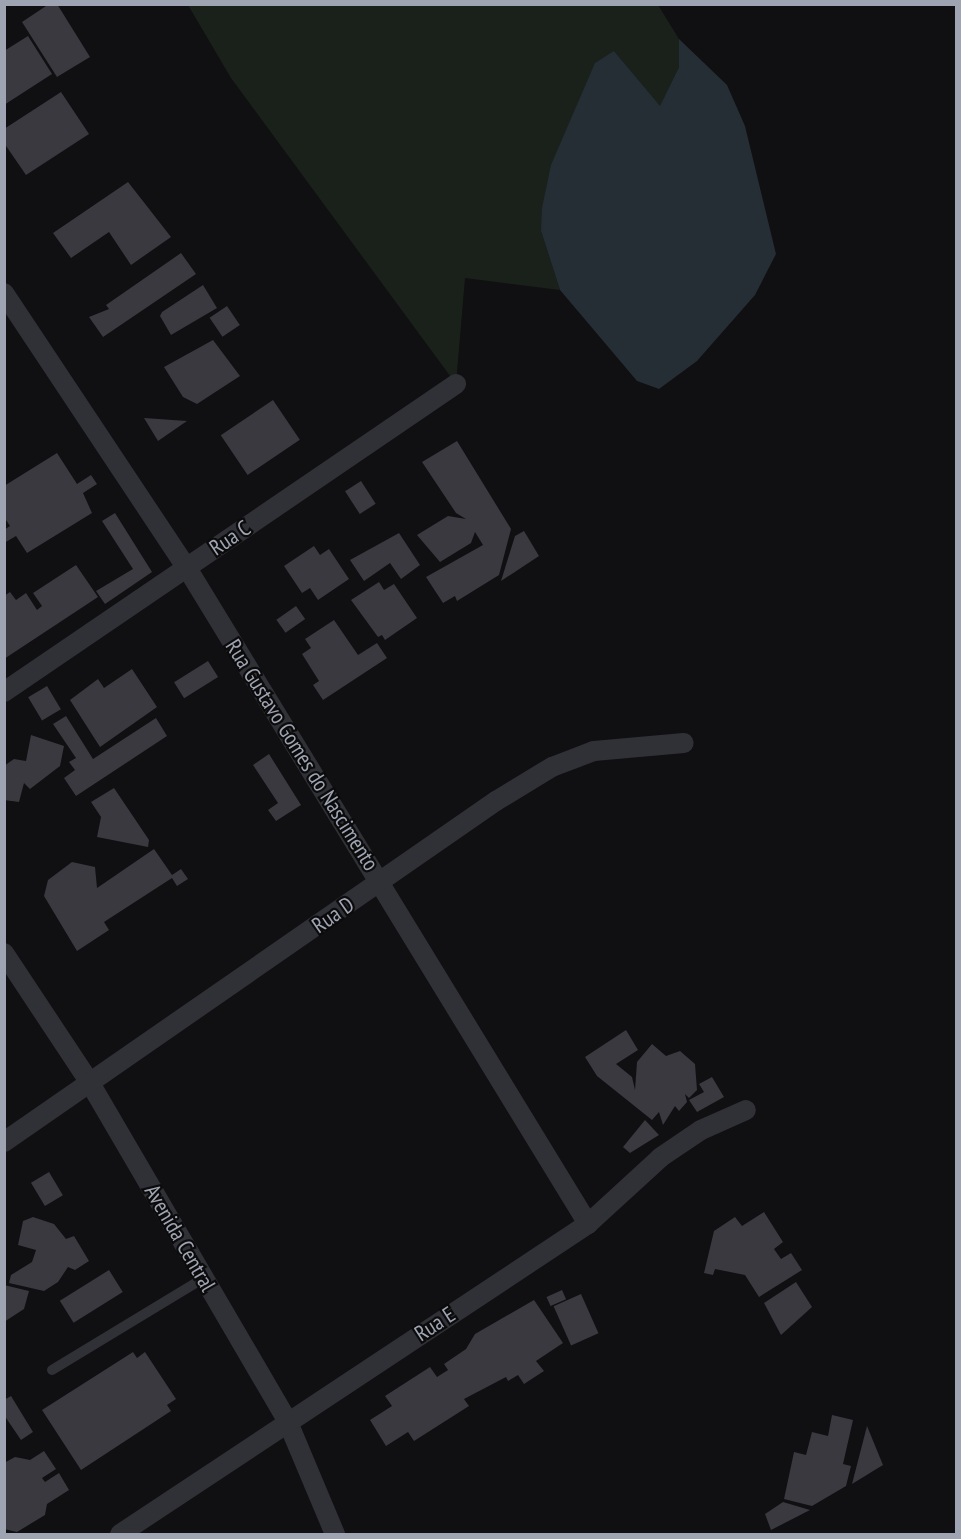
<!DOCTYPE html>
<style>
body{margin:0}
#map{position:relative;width:961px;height:1539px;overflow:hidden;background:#100f11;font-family:"PT Sans Narrow",sans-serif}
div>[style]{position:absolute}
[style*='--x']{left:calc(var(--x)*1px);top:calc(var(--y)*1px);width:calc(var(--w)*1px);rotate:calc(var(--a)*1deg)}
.green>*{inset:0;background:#1a211b}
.water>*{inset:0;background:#252d35}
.building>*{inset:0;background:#39393f;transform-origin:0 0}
.service>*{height:10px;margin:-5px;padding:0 5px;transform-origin:5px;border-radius:5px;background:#303136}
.minor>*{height:20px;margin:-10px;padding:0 10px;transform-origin:10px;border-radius:10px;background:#303136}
span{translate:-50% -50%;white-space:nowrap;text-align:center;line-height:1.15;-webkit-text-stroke:4.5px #0b0b0c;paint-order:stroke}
.street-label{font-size:22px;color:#9fa4b3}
.frame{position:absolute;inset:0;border:6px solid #9fa4b3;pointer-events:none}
</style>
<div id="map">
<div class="green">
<i style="clip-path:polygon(188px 5px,658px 5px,679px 39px,679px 67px,660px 107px,614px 51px,541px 231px,560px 290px,465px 278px,456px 384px,231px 78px)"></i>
</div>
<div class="water">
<i style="clip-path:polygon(679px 39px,727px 85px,745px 126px,776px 254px,755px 295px,697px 361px,659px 389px,637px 381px,560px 290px,541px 231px,542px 208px,551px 165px,595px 63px,614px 51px,660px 106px,679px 67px)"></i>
</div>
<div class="building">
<i style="clip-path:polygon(49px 4px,57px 4px,90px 57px,57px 77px,22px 22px)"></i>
<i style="clip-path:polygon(28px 36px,52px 74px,4px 105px,4px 51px)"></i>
<i style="clip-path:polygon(61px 92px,89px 134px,26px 175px,4px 143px,4px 129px)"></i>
<i style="clip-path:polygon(128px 182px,171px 237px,131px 265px,109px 232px,71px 258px,53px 233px)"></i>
<i style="clip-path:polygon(181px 253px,196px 274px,103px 337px,89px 317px,109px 309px,106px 305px)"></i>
<i style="clip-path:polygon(203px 285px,217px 308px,171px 335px,160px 316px,162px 312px)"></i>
<i style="left:227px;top:306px;width:23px;height:21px;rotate:56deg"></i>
<i style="clip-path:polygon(213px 340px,240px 376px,197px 404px,183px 397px,164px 367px)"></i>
<i style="left:273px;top:400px;width:48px;height:63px;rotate:56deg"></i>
<i style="clip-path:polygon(144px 418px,187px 421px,158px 441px)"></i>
<i style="clip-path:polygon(457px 441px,511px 529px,499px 575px,457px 601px,455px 596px,443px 603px,426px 577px,483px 545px,475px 532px,471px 543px,440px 562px,417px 535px,448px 516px,466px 519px,456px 513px,422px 462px)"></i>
<i style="clip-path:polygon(57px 453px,77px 484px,91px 475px,97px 484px,83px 493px,92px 513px,27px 553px,16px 536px,4px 543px,4px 530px,10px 526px,4px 517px,4px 486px)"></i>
<i style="left:361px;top:481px;width:27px;height:19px;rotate:57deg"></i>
<i style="clip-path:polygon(115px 513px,152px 572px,105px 604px,96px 591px,133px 569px,102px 521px)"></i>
<i style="clip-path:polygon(524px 531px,539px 556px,501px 581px,515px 536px)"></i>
<i style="clip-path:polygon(399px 533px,420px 565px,401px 579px,390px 563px,364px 581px,350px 560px)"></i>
<i style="clip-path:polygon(314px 546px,320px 555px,329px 549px,349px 579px,318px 600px,310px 588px,302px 593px,284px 566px)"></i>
<i style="clip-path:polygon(76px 565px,98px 597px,4px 659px,4px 596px,10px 592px,16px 600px,26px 593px,37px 610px,42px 606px,33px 593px)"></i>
<i style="clip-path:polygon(379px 582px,384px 590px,394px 584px,417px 618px,385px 640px,382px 635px,378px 637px,351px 600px)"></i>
<i style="left:296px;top:606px;width:16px;height:24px;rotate:55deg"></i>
<i style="clip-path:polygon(334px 620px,358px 655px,377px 643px,387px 658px,323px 700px,313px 685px,319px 681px,302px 654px,311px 648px,305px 639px)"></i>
<i style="left:208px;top:661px;width:19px;height:40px;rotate:58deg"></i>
<i style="clip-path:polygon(132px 669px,157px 707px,100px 747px,70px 700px,98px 679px,104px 688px)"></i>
<i style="left:47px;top:686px;width:27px;height:22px;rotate:59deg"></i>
<i style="clip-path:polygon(66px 716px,93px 759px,156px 718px,167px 736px,76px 796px,64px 778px,75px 770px,69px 762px,76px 758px,53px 724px)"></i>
<i style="clip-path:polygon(31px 735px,64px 746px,60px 766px,30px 789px,24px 783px,19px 802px,4px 800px,4px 766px,14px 759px,26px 761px)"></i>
<i style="clip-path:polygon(269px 754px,301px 805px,276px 821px,268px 810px,278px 803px,253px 765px)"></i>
<i style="clip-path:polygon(114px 788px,149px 840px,148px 847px,97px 837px,101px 817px,91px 802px)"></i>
<i style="clip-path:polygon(154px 849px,172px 875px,181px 869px,188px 879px,177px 886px,172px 878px,104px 922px,109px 930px,77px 951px,44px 896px,48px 880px,72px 862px,95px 867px,97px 888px)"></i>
<i style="clip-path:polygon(626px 1030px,638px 1050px,616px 1064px,632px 1077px,635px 1090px,637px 1062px,652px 1044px,666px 1056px,680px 1051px,695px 1064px,697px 1090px,689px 1098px,685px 1094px,687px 1102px,679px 1111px,675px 1106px,663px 1125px,659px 1112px,652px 1120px,597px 1076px,585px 1057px)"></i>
<i style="clip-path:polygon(712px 1077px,724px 1097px,697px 1112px,689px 1100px,704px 1092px,699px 1084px)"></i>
<i style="clip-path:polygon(645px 1120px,659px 1135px,630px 1153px,623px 1147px)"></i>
<i style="left:49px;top:1172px;width:27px;height:21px;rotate:59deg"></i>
<i style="clip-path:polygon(764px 1212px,783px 1242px,774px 1249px,781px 1259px,791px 1253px,802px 1270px,759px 1297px,745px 1275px,715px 1269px,713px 1275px,704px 1273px,714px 1231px,735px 1217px,742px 1226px)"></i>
<i style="clip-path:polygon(33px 1217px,54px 1224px,66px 1239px,74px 1236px,89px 1261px,75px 1270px,68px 1267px,58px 1282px,44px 1291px,9px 1283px,11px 1275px,32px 1262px,36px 1250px,18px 1245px,23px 1221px)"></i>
<i style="left:109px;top:1270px;width:26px;height:58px;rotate:58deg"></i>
<i style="clip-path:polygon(796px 1282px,812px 1307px,781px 1335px,764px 1303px)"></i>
<i style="clip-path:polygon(4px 1285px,29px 1291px,24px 1309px,4px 1322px)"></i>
<i style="left:562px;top:1290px;width:10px;height:17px;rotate:66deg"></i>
<i style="left:581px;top:1294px;width:43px;height:30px;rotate:66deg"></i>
<i style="clip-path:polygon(534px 1300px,563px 1343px,536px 1361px,544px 1371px,524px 1384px,518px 1375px,508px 1381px,506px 1377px,464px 1399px,469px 1406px,414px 1441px,408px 1432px,386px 1446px,370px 1420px,392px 1406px,385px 1396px,430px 1367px,437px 1377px,448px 1370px,444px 1364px,466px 1349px,475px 1334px)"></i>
<i style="clip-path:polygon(133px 1352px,137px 1358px,145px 1352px,176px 1399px,167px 1405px,171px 1411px,81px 1470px,42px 1410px)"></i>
<i style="clip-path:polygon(11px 1396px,33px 1432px,21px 1440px,4px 1415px,4px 1400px)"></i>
<i style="clip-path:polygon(832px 1415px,853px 1420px,843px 1464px,851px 1466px,846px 1486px,812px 1506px,784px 1499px,794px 1452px,806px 1455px,812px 1432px,828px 1436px)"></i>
<i style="clip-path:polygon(867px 1426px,883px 1465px,852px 1484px)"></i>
<i style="clip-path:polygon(44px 1451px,56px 1469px,42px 1478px,45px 1482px,59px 1473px,69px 1490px,47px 1504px,45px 1515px,17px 1532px,4px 1529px,4px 1463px,15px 1457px,30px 1460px)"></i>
<i style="clip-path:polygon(783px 1502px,810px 1510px,771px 1530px,765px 1514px)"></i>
</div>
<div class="service">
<i style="--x:52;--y:1370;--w:178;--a:-31.2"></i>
</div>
<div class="minor">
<i style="--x:4;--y:293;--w:330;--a:56.4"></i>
<i style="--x:187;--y:568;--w:769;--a:58.56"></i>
<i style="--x:4;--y:692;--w:547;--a:-34.27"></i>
<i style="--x:4;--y:953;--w:156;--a:56.5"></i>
<i style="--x:90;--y:1083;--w:390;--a:59.7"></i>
<i style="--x:287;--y:1420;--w:124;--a:67.2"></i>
<i style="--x:4;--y:1142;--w:599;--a:-34.73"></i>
<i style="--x:496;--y:801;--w:66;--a:-31.3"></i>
<i style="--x:552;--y:767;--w:45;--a:-20.9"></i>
<i style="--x:594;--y:751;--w:90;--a:-5.1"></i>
<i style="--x:120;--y:1534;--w:561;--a:-33.52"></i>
<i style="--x:588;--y:1224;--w:99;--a:-42.5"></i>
<i style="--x:661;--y:1157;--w:48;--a:-34"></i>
<i style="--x:701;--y:1130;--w:49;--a:-24"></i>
</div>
<div class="street-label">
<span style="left:230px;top:538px;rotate:-34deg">Rua C</span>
<span style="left:302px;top:755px;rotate:58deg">Rua Gustavo Gomes do Nascimento</span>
<span style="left:333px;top:915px;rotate:-35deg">Rua D</span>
<span style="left:180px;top:1238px;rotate:60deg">Avenida Central</span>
<span style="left:435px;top:1324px;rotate:-33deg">Rua E</span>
</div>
<div class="frame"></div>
</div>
